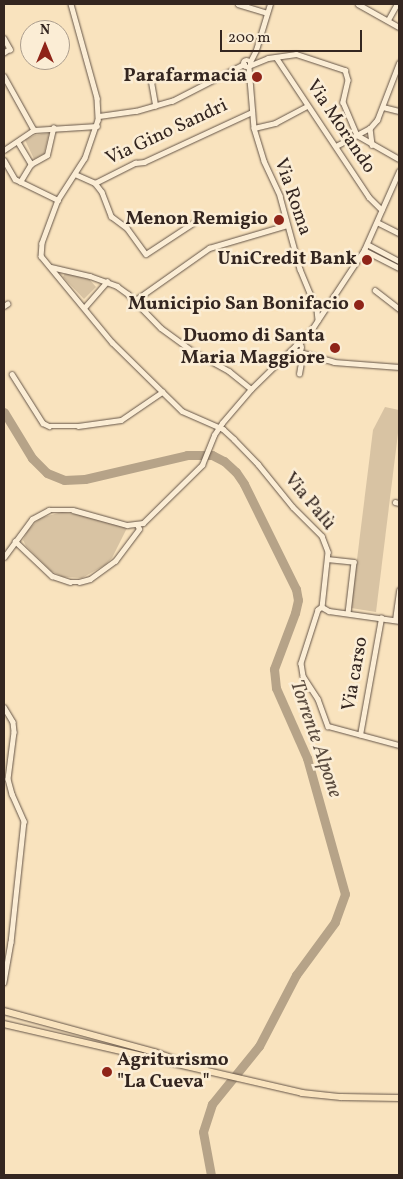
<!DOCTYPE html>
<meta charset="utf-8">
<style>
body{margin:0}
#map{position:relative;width:403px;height:1179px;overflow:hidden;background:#f9e3be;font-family:Vollkorn,serif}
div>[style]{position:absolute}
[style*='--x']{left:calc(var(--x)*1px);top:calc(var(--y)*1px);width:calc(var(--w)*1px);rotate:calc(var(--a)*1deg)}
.green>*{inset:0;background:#d8c3a3}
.river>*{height:9px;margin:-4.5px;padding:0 4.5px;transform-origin:4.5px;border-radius:4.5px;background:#b6a388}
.roads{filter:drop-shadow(0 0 1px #655548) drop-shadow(0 0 1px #655548)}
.minor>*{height:4.5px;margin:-2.25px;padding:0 2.25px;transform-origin:2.25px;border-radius:2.25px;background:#fbedd5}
.minor>.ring{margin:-2.25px;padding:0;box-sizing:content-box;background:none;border:4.5px solid #fbedd5;border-radius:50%}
.major>*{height:5.5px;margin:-2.75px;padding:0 2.75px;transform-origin:2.75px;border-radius:2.75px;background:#f9e3be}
.dots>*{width:14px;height:14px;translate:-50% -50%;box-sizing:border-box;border:2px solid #fbedd5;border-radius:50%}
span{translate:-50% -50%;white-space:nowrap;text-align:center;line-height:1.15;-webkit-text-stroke:5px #fbedd5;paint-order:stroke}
.poi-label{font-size:19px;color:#342620;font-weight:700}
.right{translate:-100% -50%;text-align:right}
.left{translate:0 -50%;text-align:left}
.street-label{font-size:19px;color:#342620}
.water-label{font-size:20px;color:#5b4c3f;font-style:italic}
.frame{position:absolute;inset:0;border:5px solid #342620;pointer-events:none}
.north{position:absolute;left:20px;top:20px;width:50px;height:50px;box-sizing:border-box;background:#fbedd5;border:1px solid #ab9d8d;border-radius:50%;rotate:0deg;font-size:14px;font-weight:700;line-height:20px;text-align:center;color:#342620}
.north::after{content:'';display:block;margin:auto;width:18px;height:22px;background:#8f2418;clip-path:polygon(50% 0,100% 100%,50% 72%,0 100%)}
.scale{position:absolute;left:220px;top:30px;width:142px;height:22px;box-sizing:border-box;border:2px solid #342620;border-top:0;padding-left:6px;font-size:15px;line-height:18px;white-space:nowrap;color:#342620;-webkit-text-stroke:4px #fbedd5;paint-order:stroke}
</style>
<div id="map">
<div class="green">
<i style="clip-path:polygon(49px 133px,44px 154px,34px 159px,25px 140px,35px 135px)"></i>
<i style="clip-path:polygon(65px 273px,89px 279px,96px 287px,84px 299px,63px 277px)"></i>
<i style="clip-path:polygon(385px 407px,399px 410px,399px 425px,376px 612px,351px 608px,373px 430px)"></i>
<i style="clip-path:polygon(62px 512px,87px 516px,127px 528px,112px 558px,105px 565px,82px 578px,63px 577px,51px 571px,26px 546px,23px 540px,28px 530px,40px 518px)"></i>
</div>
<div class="river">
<i style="--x:4;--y:412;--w:54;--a:58.7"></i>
<i style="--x:32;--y:458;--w:21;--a:45"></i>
<i style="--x:47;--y:473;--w:18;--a:22"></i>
<i style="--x:64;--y:480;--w:21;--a:-3"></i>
<i style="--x:85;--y:479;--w:105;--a:-13.2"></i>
<i style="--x:187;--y:455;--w:25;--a:0"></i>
<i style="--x:212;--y:455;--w:13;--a:27"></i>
<i style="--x:224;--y:461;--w:16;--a:43"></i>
<i style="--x:236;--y:472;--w:14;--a:56"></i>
<i style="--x:244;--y:484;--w:117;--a:63.7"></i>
<i style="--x:296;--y:589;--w:11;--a:80"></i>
<i style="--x:298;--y:600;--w:13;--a:103"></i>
<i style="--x:295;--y:613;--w:60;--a:110.6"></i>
<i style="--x:274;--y:669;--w:19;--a:84"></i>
<i style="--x:276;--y:688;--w:77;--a:66.1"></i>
<i style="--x:307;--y:758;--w:141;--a:74.4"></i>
<i style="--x:345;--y:894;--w:30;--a:110"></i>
<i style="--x:335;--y:922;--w:66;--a:126.3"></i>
<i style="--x:296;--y:975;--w:80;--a:117.5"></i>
<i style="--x:259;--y:1046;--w:75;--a:129"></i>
<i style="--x:212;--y:1104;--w:29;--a:108"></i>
<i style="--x:203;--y:1132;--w:44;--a:79.5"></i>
</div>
<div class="roads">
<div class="minor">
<i style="--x:71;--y:4;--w:98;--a:74.5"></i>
<i style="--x:97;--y:98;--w:22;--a:87"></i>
<i style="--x:98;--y:120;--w:40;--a:108.9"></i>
<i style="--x:85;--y:158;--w:50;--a:122.7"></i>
<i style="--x:58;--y:200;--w:46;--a:110.4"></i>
<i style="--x:42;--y:243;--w:13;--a:94"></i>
<i style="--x:41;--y:256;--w:112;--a:50.5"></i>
<i style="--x:112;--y:342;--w:98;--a:44.6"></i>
<i style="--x:182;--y:411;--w:45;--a:23.7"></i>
<i style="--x:223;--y:429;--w:15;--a:42"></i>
<i style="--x:234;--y:439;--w:35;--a:46"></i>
<i style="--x:258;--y:464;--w:55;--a:50.9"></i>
<i style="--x:293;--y:507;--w:41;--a:45"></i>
<i style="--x:322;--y:536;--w:17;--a:69"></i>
<i style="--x:328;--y:552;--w:55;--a:96.2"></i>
<i style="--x:322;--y:607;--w:5;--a:143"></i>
<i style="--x:318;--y:610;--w:56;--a:107.8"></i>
<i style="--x:301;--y:663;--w:13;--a:81"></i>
<i style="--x:303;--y:676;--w:27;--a:57"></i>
<i style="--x:318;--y:699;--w:29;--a:70"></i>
<i style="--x:328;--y:726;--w:73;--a:15"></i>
<i style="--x:238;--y:4;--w:30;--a:17"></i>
<i style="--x:358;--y:4;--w:47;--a:29.3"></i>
<i style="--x:388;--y:20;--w:18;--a:-61"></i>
<i style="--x:4;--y:38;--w:13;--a:61"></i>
<i style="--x:10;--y:49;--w:7;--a:146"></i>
<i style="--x:276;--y:57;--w:168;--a:56.4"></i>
<i style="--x:369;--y:197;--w:18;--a:45"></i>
<i class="ring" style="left:243.5px;top:60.5px;width:2.5px;height:2.5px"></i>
<i style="--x:250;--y:62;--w:13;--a:-63"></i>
<i style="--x:256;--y:50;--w:48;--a:-73.1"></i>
<i style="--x:251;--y:65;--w:18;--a:-22"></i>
<i style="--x:268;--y:58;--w:28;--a:-8"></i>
<i style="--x:296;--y:54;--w:52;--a:18.1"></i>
<i style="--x:345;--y:70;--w:10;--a:73"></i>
<i style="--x:348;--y:80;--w:23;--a:103"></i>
<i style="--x:343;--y:102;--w:36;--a:67"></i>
<i style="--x:357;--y:135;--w:48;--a:29.7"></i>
<i style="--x:249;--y:67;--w:61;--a:85.3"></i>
<i style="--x:254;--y:128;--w:34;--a:73"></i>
<i style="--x:264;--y:161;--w:38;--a:65"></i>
<i style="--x:280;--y:196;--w:76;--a:74.7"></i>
<i style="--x:300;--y:269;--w:44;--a:67.5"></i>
<i style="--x:317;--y:310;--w:10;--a:84"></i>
<i style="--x:4;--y:76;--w:62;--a:60.9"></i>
<i style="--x:151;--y:79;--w:27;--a:80"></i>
<i style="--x:383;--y:107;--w:16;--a:14"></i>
<i style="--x:99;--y:116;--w:37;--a:-8"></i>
<i style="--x:136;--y:111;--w:37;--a:-16"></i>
<i style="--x:172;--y:101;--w:81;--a:-27.2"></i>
<i style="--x:254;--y:128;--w:22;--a:-13"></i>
<i style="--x:275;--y:123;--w:36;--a:-28"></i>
<i style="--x:370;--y:128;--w:17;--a:83"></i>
<i style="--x:18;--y:142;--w:26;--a:59"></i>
<i style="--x:336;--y:146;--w:38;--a:-28"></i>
<i style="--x:370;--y:128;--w:11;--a:-49"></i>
<i style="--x:377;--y:120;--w:61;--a:-68.9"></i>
<i style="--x:4;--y:150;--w:36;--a:-34"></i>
<i style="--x:34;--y:130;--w:63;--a:-3.6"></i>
<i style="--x:4;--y:160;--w:22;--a:60"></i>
<i style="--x:15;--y:179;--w:48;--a:26"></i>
<i style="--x:75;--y:174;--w:22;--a:24"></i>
<i style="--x:95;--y:183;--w:11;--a:52"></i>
<i style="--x:102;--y:192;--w:26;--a:69"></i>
<i style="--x:111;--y:216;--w:20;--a:37"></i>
<i style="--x:127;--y:228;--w:32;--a:54"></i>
<i style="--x:146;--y:254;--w:56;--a:-33.4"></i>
<i style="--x:20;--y:182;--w:21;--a:-59"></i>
<i style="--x:31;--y:164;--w:18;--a:-29"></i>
<i style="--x:47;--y:155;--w:28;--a:-77"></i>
<i style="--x:95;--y:183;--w:45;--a:-26.6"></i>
<i style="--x:135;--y:163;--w:9;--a:-6"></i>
<i style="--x:144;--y:162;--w:119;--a:-24.8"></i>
<i style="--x:377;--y:222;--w:25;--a:27"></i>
<i style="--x:367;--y:244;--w:36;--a:28"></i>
<i style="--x:364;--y:250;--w:39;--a:27"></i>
<i style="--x:51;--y:267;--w:40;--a:13"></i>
<i style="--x:90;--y:276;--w:29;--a:20"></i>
<i style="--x:117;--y:286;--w:14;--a:36"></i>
<i style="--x:128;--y:294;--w:47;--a:45.9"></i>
<i style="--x:161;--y:328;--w:39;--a:36"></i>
<i style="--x:193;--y:351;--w:41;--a:29.1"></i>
<i style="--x:229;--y:371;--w:28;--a:39"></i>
<i style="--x:375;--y:290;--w:31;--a:38"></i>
<i style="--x:134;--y:301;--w:92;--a:-35.2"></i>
<i style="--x:209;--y:248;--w:81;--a:-16.4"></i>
<i style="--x:4;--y:306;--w:4;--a:-34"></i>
<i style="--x:84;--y:308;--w:35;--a:-49"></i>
<i style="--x:298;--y:344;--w:21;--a:-47"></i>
<i style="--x:312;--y:329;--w:95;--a:-56.6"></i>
<i style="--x:364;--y:250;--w:86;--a:-66.1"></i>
<i class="ring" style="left:295px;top:344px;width:3.5px;height:3.5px"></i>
<i style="--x:300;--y:352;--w:35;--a:16"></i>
<i style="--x:334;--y:362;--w:65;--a:4.4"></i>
<i style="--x:12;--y:374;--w:58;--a:57.7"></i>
<i style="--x:43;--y:423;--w:7;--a:27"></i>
<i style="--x:49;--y:426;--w:29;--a:0"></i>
<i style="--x:78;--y:426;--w:43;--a:-7.9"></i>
<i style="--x:121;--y:420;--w:50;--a:-34.3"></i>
<i style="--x:299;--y:374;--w:17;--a:-80"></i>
<i style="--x:395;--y:502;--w:4;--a:14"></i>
<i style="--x:15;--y:541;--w:51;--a:43.4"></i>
<i style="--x:52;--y:576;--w:19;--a:18"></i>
<i style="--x:70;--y:582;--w:9;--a:0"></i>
<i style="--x:79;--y:582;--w:11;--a:-15"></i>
<i style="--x:90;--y:579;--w:31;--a:-36"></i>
<i style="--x:115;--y:561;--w:40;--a:-53"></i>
<i style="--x:139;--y:529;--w:4;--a:-117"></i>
<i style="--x:4;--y:557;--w:47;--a:-53.6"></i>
<i style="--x:32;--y:519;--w:19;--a:-28"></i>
<i style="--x:49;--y:510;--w:24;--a:0"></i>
<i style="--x:73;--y:510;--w:56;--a:15.5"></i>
<i style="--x:127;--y:525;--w:16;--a:-7"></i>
<i style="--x:143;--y:523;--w:83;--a:-44.5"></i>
<i style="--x:202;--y:465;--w:32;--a:-68"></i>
<i style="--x:214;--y:435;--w:14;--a:-56"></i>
<i style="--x:222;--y:423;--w:45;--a:-49.5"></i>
<i style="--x:251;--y:389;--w:62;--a:-44.3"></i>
<i style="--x:327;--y:559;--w:27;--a:6"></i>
<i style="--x:354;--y:562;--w:51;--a:96.7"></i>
<i style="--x:322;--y:607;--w:8;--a:30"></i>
<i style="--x:329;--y:611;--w:71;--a:8.1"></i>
<i style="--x:395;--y:620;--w:30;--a:-82"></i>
<i style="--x:4;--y:707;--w:17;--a:59"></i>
<i style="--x:13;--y:722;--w:10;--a:84"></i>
<i style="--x:14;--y:732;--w:47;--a:97.3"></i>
<i style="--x:8;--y:779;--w:16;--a:75"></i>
<i style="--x:12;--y:794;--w:30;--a:66"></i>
<i style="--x:24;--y:821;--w:122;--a:96.1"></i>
<i style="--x:11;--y:942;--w:41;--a:99.9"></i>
<i style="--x:360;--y:735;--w:119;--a:-79.8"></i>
</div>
<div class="major">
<i style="--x:4;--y:1011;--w:156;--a:15.2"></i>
<i style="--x:155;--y:1052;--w:32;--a:20"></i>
<i style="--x:4;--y:1024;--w:306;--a:13"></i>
<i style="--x:302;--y:1093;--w:39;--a:6"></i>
<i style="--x:341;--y:1097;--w:58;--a:1"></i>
</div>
</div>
<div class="dots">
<i style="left:257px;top:77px;background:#8f2418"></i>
<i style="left:279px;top:220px;background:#8f2418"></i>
<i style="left:367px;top:260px;background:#8f2418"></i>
<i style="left:359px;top:305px;background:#8f2418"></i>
<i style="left:335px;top:348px;background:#8f2418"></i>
<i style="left:107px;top:1072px;background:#8f2418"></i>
</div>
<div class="poi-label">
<span class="right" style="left:247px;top:77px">Parafarmacia</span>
<span class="right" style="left:268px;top:220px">Menon Remigio</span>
<span class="right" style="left:357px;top:260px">UniCredit Bank</span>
<span class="right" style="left:349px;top:305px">Municipio San Bonifacio</span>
<span class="right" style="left:325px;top:348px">Duomo di Santa<br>Maria Maggiore</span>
<span class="left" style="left:117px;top:1072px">Agriturismo<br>"La Cueva"</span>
</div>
<div class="street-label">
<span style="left:340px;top:127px;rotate:56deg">Via Morando</span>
<span style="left:167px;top:133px;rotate:-25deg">Via Gino Sandri</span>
<span style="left:292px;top:197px;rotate:71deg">Via Roma</span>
<span style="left:309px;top:502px;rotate:50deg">Via Palù</span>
<span style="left:356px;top:674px;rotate:-80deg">Via carso</span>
</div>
<div class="water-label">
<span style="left:315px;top:739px;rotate:71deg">Torrente Alpone</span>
</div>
<div class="frame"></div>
<div class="north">N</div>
<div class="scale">200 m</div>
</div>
